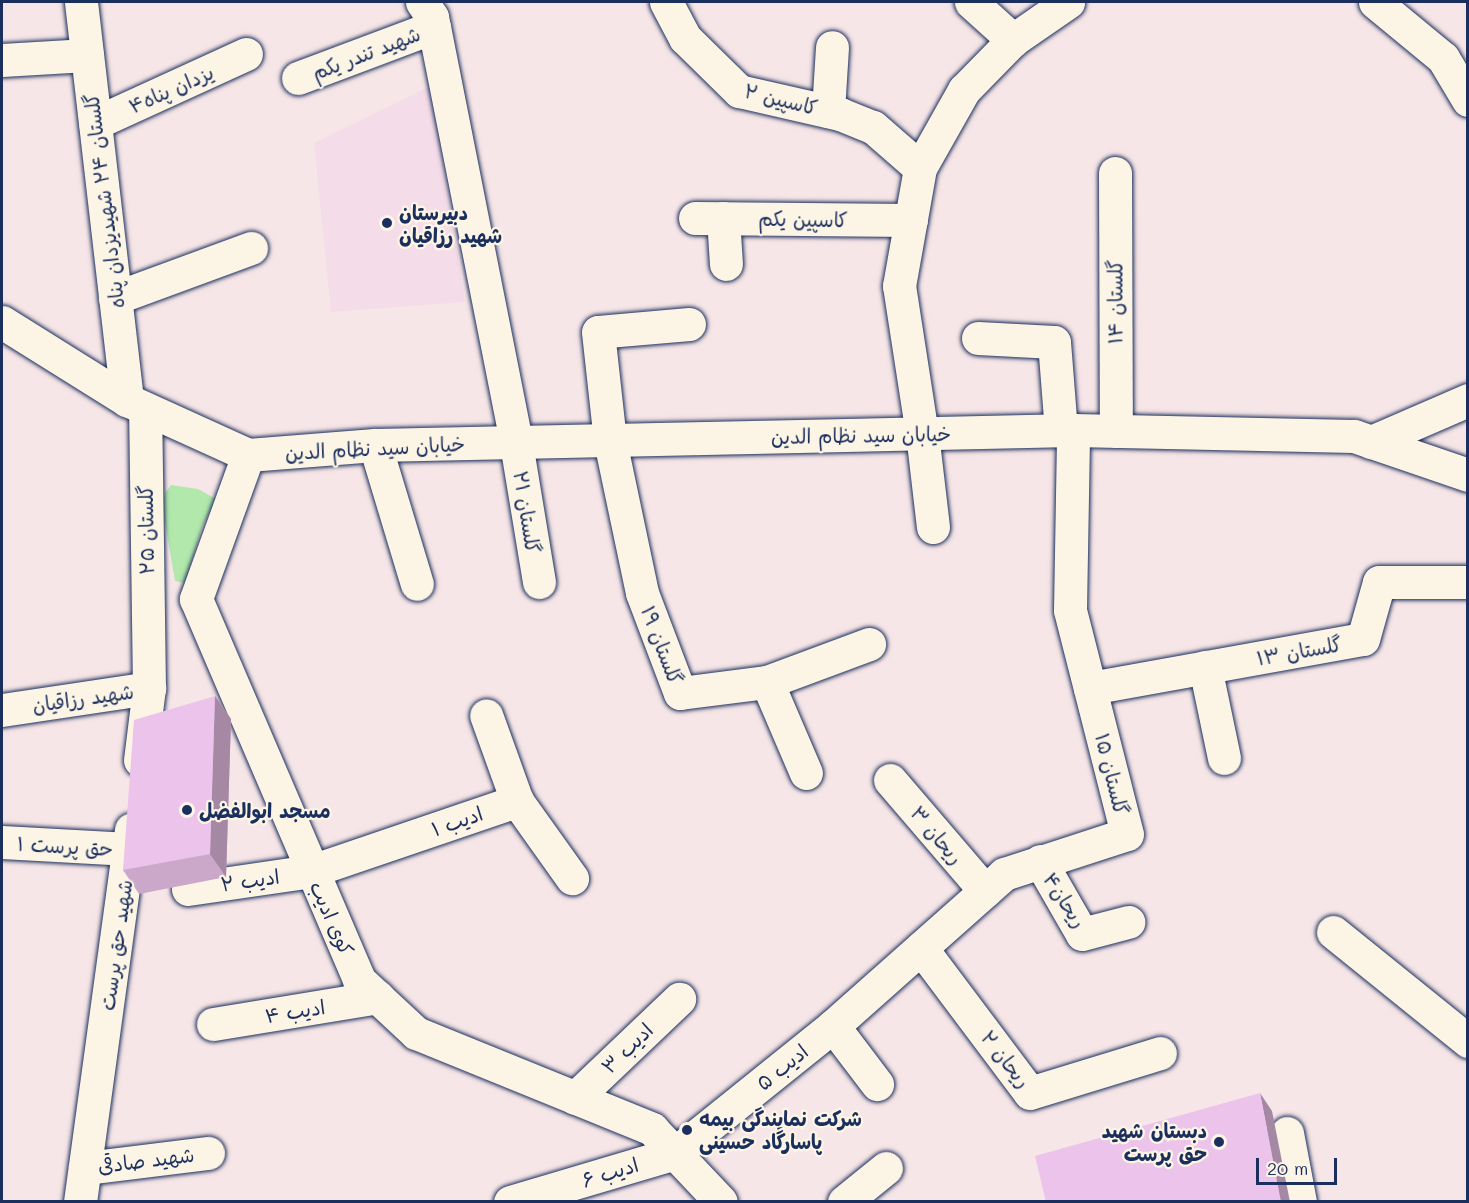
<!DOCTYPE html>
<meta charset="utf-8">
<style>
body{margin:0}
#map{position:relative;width:1469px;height:1203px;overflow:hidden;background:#f7e6e7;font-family:Mali,"Playpen Sans Arabic",sans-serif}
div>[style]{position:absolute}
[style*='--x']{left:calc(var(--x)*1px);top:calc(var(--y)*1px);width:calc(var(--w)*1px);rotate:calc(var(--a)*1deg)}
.built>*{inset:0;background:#f4dce8}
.green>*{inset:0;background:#b2e8ab}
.roads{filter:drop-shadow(0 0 2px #1b2f5e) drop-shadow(0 0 2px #1b2f5e)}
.minor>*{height:33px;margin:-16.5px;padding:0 16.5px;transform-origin:16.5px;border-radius:16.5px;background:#fcf5e5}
.major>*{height:33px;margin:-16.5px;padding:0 16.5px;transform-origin:16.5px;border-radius:16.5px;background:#fcf5e5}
.wall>*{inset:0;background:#cba8ca}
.shaded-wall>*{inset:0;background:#a588a4}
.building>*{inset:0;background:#ecc3eb}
.dots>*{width:16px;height:16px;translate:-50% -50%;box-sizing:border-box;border:3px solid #fcf5e5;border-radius:50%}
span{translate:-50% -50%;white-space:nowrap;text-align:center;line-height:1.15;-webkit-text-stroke:4.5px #fcf5e5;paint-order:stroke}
.street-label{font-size:20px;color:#1b2f5e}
.poi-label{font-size:20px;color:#1b2f5e;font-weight:700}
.left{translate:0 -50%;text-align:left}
.right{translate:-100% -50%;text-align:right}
.frame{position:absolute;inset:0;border:3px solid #1b2f5e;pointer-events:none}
.scale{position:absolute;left:1256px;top:1158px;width:81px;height:27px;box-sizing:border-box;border:3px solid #1b2f5e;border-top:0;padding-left:8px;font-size:18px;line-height:21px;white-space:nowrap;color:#1b2f5e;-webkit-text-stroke:4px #fcf5e5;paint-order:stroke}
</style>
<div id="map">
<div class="built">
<i style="clip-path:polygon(431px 86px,465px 302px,331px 312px,314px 143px)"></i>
</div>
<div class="green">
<i style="clip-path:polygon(171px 485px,198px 489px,216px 499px,202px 527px,185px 583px,175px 581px,161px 499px)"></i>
</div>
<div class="roads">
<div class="minor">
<i style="--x:81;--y:2;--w:401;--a:83.4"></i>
<i style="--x:422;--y:2;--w:18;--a:56"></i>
<i style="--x:432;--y:17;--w:10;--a:79"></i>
<i style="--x:434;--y:27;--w:424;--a:78.8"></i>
<i style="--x:516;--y:443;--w:141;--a:80.6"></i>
<i style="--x:666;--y:2;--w:41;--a:62.2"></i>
<i style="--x:685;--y:38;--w:76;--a:44.5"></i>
<i style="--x:739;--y:91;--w:104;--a:12.8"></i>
<i style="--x:840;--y:114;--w:35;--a:22"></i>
<i style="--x:873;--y:127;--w:62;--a:41.1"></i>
<i style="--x:971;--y:2;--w:57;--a:42.1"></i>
<i style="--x:1375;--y:2;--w:88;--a:39.5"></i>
<i style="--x:1443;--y:58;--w:49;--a:59.2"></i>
<i style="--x:2;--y:60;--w:85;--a:-3.4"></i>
<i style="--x:298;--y:78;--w:145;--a:-20.6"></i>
<i style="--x:828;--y:111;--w:64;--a:-86.4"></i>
<i style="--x:95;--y:123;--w:166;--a:-24.6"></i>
<i style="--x:1115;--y:173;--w:258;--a:89.8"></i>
<i style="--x:695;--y:218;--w:216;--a:0.5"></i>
<i style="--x:723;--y:218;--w:46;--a:86.3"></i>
<i style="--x:115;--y:298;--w:145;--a:-20.2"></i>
<i style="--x:689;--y:324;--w:91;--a:175"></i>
<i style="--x:598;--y:332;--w:110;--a:83.7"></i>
<i style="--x:610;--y:441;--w:155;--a:78.1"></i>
<i style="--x:642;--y:593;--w:107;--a:69.2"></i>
<i style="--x:680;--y:693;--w:88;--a:-7.2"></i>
<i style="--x:767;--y:682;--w:109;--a:-20.4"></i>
<i style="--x:978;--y:338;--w:76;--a:3"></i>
<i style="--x:1054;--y:342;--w:88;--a:85.5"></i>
<i style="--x:1371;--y:442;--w:106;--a:-23.4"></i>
<i style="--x:375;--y:445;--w:145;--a:73.2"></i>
<i style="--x:248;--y:455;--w:153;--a:109.9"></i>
<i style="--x:196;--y:599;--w:414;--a:66.8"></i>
<i style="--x:359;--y:980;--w:78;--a:42.9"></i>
<i style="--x:416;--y:1033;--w:255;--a:22.1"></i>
<i style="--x:652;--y:1129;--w:100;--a:46.6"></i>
<i style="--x:933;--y:527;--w:94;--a:-96.7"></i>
<i style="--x:922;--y:434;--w:150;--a:-98.8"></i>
<i style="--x:899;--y:286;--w:120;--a:-79.9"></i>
<i style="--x:920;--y:168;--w:90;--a:-60.6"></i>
<i style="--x:964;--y:90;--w:70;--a:-45.6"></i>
<i style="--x:1013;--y:40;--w:67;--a:-34.6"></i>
<i style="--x:1205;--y:667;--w:93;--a:78.2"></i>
<i style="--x:767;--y:682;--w:99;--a:66.8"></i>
<i style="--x:1090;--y:688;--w:277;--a:-10.2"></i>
<i style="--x:1363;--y:639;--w:59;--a:-74.3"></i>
<i style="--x:1379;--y:582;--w:89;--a:0"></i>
<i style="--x:2;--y:710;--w:149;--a:-8.5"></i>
<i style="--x:140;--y:760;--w:73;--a:-82.9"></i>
<i style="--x:149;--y:688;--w:279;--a:-90.8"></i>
<i style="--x:890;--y:780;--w:146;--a:49.4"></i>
<i style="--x:517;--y:801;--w:95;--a:54.5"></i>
<i style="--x:2;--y:842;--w:127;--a:3.2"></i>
<i style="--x:1040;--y:861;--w:84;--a:60.1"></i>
<i style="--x:1082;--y:934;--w:48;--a:-14.6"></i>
<i style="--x:188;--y:889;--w:124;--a:-8.3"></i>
<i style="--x:311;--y:871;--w:218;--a:-18.8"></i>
<i style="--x:517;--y:801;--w:91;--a:-109.8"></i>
<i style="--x:1333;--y:932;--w:174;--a:38.9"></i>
<i style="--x:921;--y:948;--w:181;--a:53.1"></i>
<i style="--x:1030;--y:1093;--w:136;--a:-17.1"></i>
<i style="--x:213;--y:1024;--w:167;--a:-9.3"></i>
<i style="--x:833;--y:1026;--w:73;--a:52.8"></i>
<i style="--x:575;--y:1098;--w:144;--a:-43.6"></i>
<i style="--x:1287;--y:1133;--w:70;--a:79.3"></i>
<i style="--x:85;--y:1168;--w:124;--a:-7"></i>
<i style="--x:80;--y:1202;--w:376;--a:-82.2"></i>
<i style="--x:510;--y:1202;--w:172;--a:-16.5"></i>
<i style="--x:675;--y:1153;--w:203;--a:-38.8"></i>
<i style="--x:833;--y:1026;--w:229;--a:-41.6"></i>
<i style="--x:1004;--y:874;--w:129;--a:-18"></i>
<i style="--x:1127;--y:834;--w:231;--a:-104.3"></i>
<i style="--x:1070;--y:610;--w:180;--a:-89"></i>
<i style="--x:844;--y:1202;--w:54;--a:-39"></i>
</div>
<div class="major">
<i style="--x:2;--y:322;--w:147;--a:32"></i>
<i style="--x:127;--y:400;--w:133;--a:24.4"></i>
<i style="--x:248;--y:455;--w:127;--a:-4.5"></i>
<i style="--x:375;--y:445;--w:698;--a:-1.23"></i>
<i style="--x:1073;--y:430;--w:281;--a:1.2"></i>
<i style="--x:1354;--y:436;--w:120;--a:18.9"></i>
</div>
</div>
<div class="wall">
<i style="clip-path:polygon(215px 696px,231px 719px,226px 877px,139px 894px,123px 870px)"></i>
</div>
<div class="shaded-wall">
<i style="clip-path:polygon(215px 696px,231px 719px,226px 877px,210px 854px)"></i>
<i style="clip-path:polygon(1260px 1093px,1272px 1111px,1290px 1202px,1281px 1202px)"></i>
</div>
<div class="building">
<i style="clip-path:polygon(215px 696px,210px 854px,123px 870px,134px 720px)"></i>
<i style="clip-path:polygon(1260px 1093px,1281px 1202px,1046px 1202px,1035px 1156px)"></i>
</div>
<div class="dots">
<i style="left:387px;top:223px;background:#1b2f5e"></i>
<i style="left:187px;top:810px;background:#1b2f5e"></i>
<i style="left:687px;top:1130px;background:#1b2f5e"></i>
<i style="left:1219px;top:1142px;background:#1b2f5e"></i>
</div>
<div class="street-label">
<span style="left:366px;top:53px;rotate:-21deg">شهید تندر یکم</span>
<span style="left:171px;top:89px;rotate:-24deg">یزدان پناه۴</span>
<span style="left:781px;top:99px;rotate:14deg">کاسپین ۲</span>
<span style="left:104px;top:201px;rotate:-97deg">گلستان ۲۴ شهیدیزدان پناه</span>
<span style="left:803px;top:219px;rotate:1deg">کاسپین یکم</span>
<span style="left:1115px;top:302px;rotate:-90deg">گلستان ۱۴</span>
<span style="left:861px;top:435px;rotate:-1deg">خیابان سید نظام الدین</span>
<span style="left:375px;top:448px;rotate:-3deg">خیابان سید نظام الدین</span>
<span style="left:527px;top:512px;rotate:81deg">گلستان ۲۱</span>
<span style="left:146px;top:530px;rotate:-91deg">گلستان ۲۵</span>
<span style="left:662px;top:645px;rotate:69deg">گلستان ۱۹</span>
<span style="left:1299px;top:651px;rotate:-10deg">گلستان ۱۳</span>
<span style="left:83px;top:698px;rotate:-8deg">شهید رزاقیان</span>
<span style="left:1112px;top:774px;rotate:76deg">گلستان ۱۵</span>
<span style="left:457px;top:821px;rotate:-19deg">ادیب ۱</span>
<span style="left:937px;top:835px;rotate:50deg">ریحان ۳</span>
<span style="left:65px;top:846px;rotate:3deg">حق پرست ۱</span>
<span style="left:250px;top:880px;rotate:-8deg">ادیب ۲</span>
<span style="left:1065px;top:900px;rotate:57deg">ریحان۴</span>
<span style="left:332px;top:918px;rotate:66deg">کوی ادیب</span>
<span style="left:116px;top:945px;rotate:-82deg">شهید حق پرست</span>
<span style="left:295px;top:1011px;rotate:-9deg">ادیب ۴</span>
<span style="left:627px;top:1048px;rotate:-44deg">ادیب ۳</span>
<span style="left:1006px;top:1059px;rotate:52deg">ریحان ۲</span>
<span style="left:782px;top:1067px;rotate:-39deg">ادیب ۵</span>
<span style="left:146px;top:1160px;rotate:-7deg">شهید صادقی</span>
<span style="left:610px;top:1172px;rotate:-17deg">ادیب ۶</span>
</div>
<div class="poi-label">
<span class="left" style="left:399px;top:224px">دبیرستان<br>شهید رزاقیان</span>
<span class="left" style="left:199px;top:810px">مسجد ابوالفضل</span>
<span class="left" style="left:699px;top:1130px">شرکت نمایندگی بیمه<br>پاسارگاد حسینی</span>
<span class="right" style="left:1207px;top:1142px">دبستان شهید<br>حق پرست</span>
</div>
<div class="frame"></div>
<div class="scale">20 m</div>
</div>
